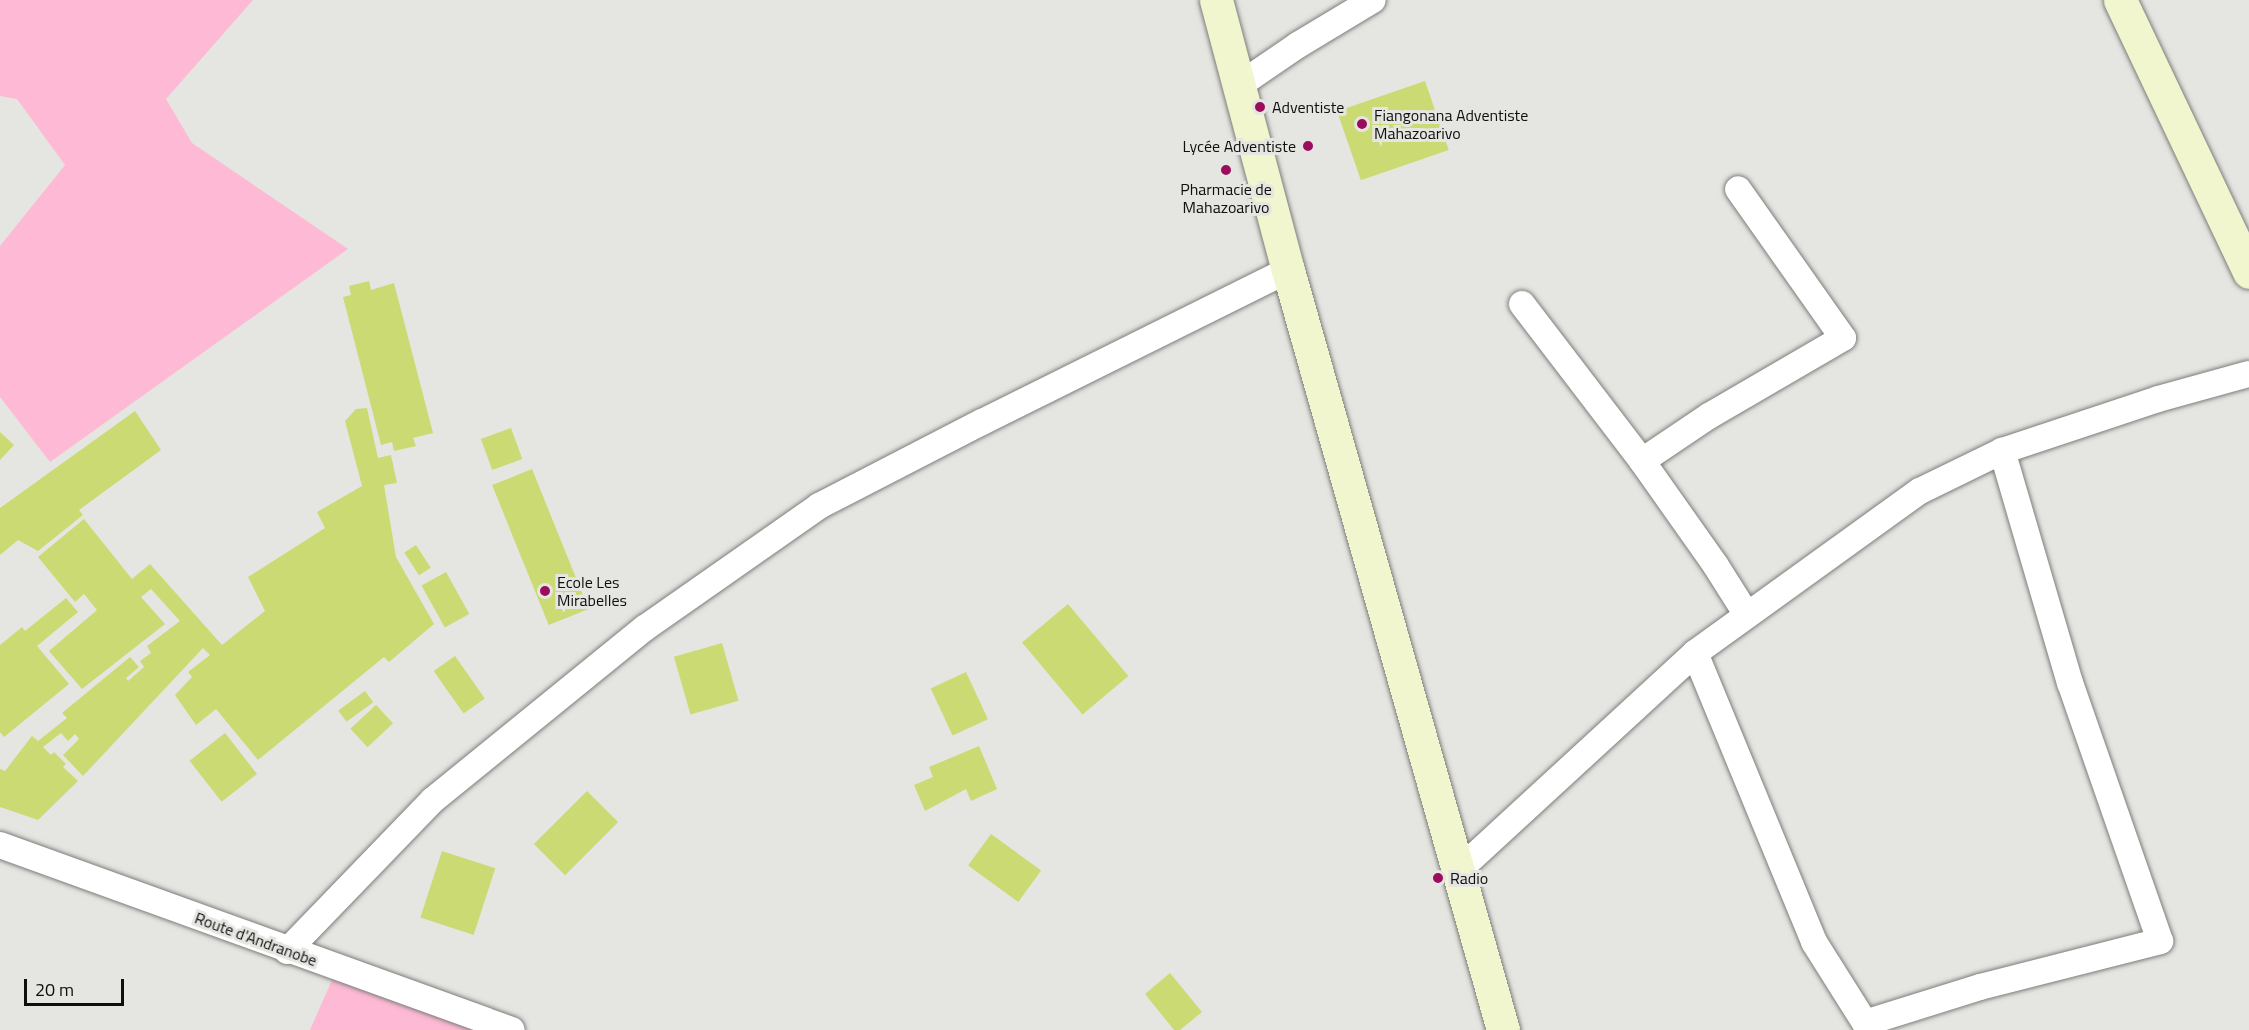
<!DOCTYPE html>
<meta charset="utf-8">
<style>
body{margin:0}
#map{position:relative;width:2249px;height:1030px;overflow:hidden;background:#e5e6e2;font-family:"Titillium Web",sans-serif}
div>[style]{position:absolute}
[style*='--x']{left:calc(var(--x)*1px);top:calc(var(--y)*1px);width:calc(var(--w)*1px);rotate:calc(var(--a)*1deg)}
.green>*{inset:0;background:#feb9d4}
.building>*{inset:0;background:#ccda73;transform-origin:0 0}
.roads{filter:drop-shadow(0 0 2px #7d7e7b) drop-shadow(0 0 2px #7d7e7b)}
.street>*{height:26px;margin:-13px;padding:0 13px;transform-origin:13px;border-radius:13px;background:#fff}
.secondary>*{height:33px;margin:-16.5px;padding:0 16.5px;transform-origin:16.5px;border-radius:16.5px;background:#f1f6ce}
.dots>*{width:16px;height:16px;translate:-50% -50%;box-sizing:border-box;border:3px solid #e5e6e2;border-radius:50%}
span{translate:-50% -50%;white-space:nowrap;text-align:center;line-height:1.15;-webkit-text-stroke:6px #e5e6e2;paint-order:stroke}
.poi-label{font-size:16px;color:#0f0f0e}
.left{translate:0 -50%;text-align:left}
.right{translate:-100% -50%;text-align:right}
.street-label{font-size:16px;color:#0f0f0e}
.scale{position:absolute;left:24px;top:979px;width:100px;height:27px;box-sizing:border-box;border:3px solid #0f0f0e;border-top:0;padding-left:8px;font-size:18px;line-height:21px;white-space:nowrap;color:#0f0f0e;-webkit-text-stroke:4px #e5e6e2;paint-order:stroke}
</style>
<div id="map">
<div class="green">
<i style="clip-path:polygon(0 0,253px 0,166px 99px,192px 143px,348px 249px,50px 462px,0 397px,0 246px,65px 165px,17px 99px,0 96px)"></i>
<i style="clip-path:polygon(335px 973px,493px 1030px,310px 1030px)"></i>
</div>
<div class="building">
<i style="left:1425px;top:81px;width:73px;height:93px;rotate:71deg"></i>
<i style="clip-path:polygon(369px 281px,371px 290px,394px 283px,433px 433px,413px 438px,416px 446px,394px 451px,392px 442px,381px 445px,343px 297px,351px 295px,349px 286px)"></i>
<i style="clip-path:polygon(367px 408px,378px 458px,391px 455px,397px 483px,384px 485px,396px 557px,434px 624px,389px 662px,384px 657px,258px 760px,216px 709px,196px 725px,175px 695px,192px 677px,188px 672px,210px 655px,203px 648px,83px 776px,63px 755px,79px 739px,75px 734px,68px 741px,61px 733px,43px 747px,51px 755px,54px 752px,66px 764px,63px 767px,78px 781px,38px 820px,0 807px,0 769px,5px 771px,32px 736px,38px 741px,67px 718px,62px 713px,130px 657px,139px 667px,126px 678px,128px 681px,144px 667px,140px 661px,151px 653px,147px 646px,180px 621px,151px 589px,141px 597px,165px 624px,82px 689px,49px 651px,97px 610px,84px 594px,75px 602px,38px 557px,84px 519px,132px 579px,150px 564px,222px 645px,265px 611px,248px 577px,325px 528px,317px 512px,362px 486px,345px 421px,356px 409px)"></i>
<i style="clip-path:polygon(135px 411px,161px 450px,79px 510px,83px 515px,38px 551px,18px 540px,0 555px,0 508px)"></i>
<i style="left:511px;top:428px;width:33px;height:32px;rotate:70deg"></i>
<i style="clip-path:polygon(0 432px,14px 445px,0 460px)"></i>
<i style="left:532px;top:469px;width:151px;height:43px;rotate:68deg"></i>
<i style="left:416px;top:545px;width:27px;height:14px;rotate:57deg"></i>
<i style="left:446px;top:572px;width:48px;height:28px;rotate:61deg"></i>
<i style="clip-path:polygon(66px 598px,78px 612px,37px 646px,69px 684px,4px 737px,0 732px,0 645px,22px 627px,25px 631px)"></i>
<i style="left:1068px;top:604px;width:94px;height:60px;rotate:50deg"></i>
<i style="left:722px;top:643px;width:60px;height:50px;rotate:74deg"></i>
<i style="left:455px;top:656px;width:52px;height:26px;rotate:55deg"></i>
<i style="left:966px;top:672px;width:52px;height:39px;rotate:65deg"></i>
<i style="left:365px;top:691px;width:14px;height:33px;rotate:54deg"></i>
<i style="left:376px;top:705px;width:25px;height:35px;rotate:47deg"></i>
<i style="left:225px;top:733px;width:52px;height:45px;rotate:52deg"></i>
<i style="clip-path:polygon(979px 746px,997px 789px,971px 801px,966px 789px,925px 811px,914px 785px,933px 777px,929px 767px)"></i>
<i style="left:587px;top:791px;width:44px;height:75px;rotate:45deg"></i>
<i style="left:991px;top:834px;width:62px;height:39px;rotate:36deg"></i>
<i style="left:442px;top:851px;width:56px;height:70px;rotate:18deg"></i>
<i style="clip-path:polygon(1170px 973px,1202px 1012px,1180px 1030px,1174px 1030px,1145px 994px)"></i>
</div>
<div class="roads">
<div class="street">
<i style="--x:1238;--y:86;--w:73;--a:-34.3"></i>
<i style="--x:1298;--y:45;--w:87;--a:-31"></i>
<i style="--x:1522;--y:304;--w:198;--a:52.6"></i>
<i style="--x:1642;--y:461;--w:128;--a:54.8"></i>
<i style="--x:1716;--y:566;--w:58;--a:57.7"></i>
<i style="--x:1642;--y:461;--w:81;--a:-33.9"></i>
<i style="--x:1709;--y:416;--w:155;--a:-30.2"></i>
<i style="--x:1843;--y:338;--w:182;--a:-125.2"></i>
<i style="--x:1695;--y:653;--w:313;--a:67.6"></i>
<i style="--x:1814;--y:942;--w:96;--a:57.8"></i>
<i style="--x:1865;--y:1023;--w:121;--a:-17.4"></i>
<i style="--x:1980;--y:987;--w:186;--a:-14.3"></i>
<i style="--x:2160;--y:941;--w:273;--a:-109.2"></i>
<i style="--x:2070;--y:683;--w:242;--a:-106.3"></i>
<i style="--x:0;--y:845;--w:544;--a:19.87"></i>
<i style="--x:1459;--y:870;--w:321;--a:-42.6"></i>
<i style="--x:1695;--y:653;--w:277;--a:-35.8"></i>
<i style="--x:1920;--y:491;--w:91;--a:-26"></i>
<i style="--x:2002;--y:451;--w:164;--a:-18.4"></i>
<i style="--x:2158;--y:399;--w:94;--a:-15.4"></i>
<i style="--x:287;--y:951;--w:210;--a:-46"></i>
<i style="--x:433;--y:800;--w:273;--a:-39.1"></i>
<i style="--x:645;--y:628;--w:213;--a:-35"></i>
<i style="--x:819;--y:506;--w:183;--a:-27.3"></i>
<i style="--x:982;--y:422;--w:342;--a:-26.4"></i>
</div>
<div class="secondary">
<i style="--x:1216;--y:0;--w:279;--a:75.1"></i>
<i style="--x:1288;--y:270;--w:790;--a:74.2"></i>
<i style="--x:2120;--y:0;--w:301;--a:64.6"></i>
</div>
</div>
<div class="dots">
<i style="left:1260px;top:107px;background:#9b0c5c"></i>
<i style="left:1362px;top:124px;background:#9b0c5c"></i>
<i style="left:1308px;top:146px;background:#9b0c5c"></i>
<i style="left:1226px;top:170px;background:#9b0c5c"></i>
<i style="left:545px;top:591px;background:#9b0c5c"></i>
<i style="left:1438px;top:878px;background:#9b0c5c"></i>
</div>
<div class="poi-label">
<span class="left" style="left:1272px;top:107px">Adventiste</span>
<span class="left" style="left:1374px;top:124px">Fiangonana Adventiste<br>Mahazoarivo</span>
<span class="right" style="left:1296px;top:146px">Lycée Adventiste</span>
<span style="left:1226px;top:198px">Pharmacie de<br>Mahazoarivo</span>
<span class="left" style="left:557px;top:591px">Ecole Les<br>Mirabelles</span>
<span class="left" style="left:1450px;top:878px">Radio</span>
</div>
<div class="street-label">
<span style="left:256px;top:939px;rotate:20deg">Route d'Andranobe</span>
</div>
<div class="scale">20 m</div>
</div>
